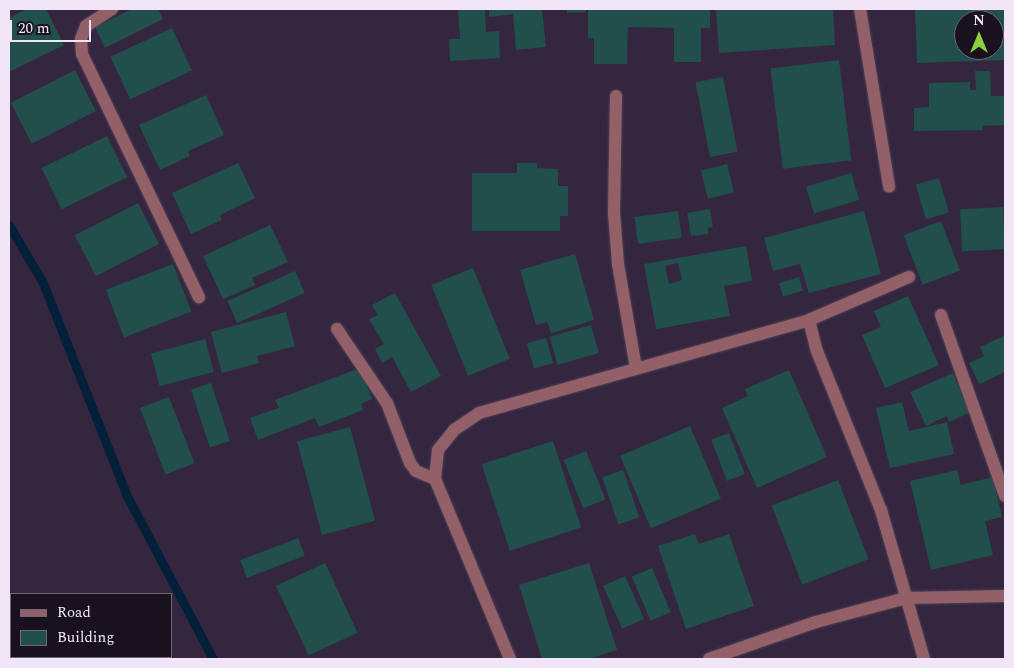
<!DOCTYPE html>
<style>
body{margin:0}
#map{position:relative;width:1014px;height:668px;overflow:hidden;background:#352640;font-family:Spectral,serif}
div>[style]{position:absolute}
[style*='--x']{left:calc(var(--x)*1px);top:calc(var(--y)*1px);width:calc(var(--w)*1px);rotate:calc(var(--a)*1deg)}
.stream>*{height:9px;margin:-4.5px;padding:0 4.5px;transform-origin:4.5px;border-radius:4.5px;background:#041f3a}
.building>*{inset:0;background:#204f4c;transform-origin:0 0}
.roads{filter:drop-shadow(0 0 1px #4f415a) drop-shadow(0 0 1px #4f415a)}
.service>*{height:12px;margin:-6px;padding:0 6px;transform-origin:6px;border-radius:6px;background:#946067}
.minor>*{height:12px;margin:-6px;padding:0 6px;transform-origin:6px;border-radius:6px;background:#946067}
span{translate:-50% -50%;white-space:nowrap;text-align:center;line-height:1.15;-webkit-text-stroke:4px #19121e;paint-order:stroke}
.frame{position:absolute;inset:0;border:10px solid #f0e6f7;pointer-events:none}
.legend{position:absolute;left:10px;top:593px;width:162px;height:65px;box-sizing:border-box;background:#19121e;border:1px solid #6f6775;margin:0;padding:6px 9px;list-style:none;font-size:15px;color:#f0e6f7}
.legend li{display:flex;align-items:center;gap:10px;height:25px}
.legend b{width:25px;border:1px solid #6f6775}
.north{position:absolute;left:954px;top:10px;width:50px;height:50px;box-sizing:border-box;background:#19121e;border:1px solid #6f6775;border-radius:50%;rotate:0deg;font-size:14px;font-weight:700;line-height:20px;text-align:center;color:#f0e6f7}
.north::after{content:'';display:block;margin:auto;width:18px;height:22px;background:#8ece43;clip-path:polygon(50% 0,100% 100%,50% 72%,0 100%)}
.scale{position:absolute;left:10px;top:20px;width:81px;height:22px;box-sizing:border-box;border:2px solid #f0e6f7;border-top:0;padding-left:6px;font-size:15px;line-height:18px;white-space:nowrap;color:#f0e6f7;-webkit-text-stroke:4px #19121e;paint-order:stroke}
</style>
<div id="map">
<div class="stream">
<i style="--x:9;--y:225;--w:67;--a:59.6"></i>
<i style="--x:43;--y:283;--w:227;--a:68.5"></i>
<i style="--x:126;--y:494;--w:187;--a:62.2"></i>
</div>
<div class="building">
<i style="clip-path:polygon(27px 9px,46px 9px,64px 45px,9px 72px,9px 18px)"></i>
<i style="clip-path:polygon(132px 9px,158px 9px,163px 19px,105px 48px,95px 27px)"></i>
<i style="clip-path:polygon(458px 9px,485px 9px,486px 32px,499px 31px,500px 58px,450px 61px,449px 39px,460px 39px)"></i>
<i style="clip-path:polygon(489px 9px,542px 9px,546px 47px,516px 50px,513px 14px,489px 17px)"></i>
<i style="clip-path:polygon(567px 9px,585px 9px,586px 12px,567px 13px)"></i>
<i style="clip-path:polygon(593px 9px,710px 9px,710px 28px,701px 28px,701px 62px,674px 62px,674px 28px,628px 27px,627px 64px,594px 64px,594px 38px,588px 38px,588px 10px)"></i>
<i style="clip-path:polygon(716px 9px,833px 9px,835px 45px,719px 53px)"></i>
<i style="clip-path:polygon(evenodd,915px 9px,1005px 9px,1005px 60px,917px 63px,915px 9px,964px 20px,994px 20px,994px 50px,964px 50px,964px 20px)"></i>
<i style="left:172px;top:28px;width:47px;height:68px;rotate:65deg"></i>
<i style="left:839px;top:60px;width:101px;height:69px;rotate:83deg"></i>
<i style="left:75px;top:70px;width:46px;height:72px;rotate:63deg"></i>
<i style="clip-path:polygon(975px 71px,990px 71px,991px 96px,1005px 96px,1005px 125px,983px 126px,983px 130px,914px 131px,914px 108px,929px 107px,929px 83px,970px 82px,970px 90px,976px 90px)"></i>
<i style="left:723px;top:77px;width:76px;height:28px;rotate:79deg"></i>
<i style="clip-path:polygon(206px 95px,224px 135px,188px 151px,190px 156px,160px 170px,139px 125px)"></i>
<i style="left:107px;top:136px;width:46px;height:73px;rotate:64deg"></i>
<i style="clip-path:polygon(238px 163px,255px 198px,220px 215px,222px 220px,191px 234px,172px 193px)"></i>
<i style="clip-path:polygon(517px 163px,537px 163px,537px 168px,558px 169px,558px 186px,568px 186px,568px 216px,560px 216px,560px 231px,472px 231px,472px 173px,517px 173px)"></i>
<i style="left:727px;top:164px;width:29px;height:27px;rotate:76deg"></i>
<i style="left:851px;top:173px;width:28px;height:47px;rotate:73deg"></i>
<i style="left:939px;top:178px;width:36px;height:24px;rotate:74deg"></i>
<i style="left:138px;top:203px;width:46px;height:71px;rotate:63deg"></i>
<i style="left:1003px;top:207px;width:42px;height:43px;rotate:87deg"></i>
<i style="clip-path:polygon(710px 209px,713px 227px,708px 228px,708px 234px,691px 236px,687px 213px)"></i>
<i style="left:678px;top:211px;width:27px;height:44px;rotate:82deg"></i>
<i style="clip-path:polygon(864px 211px,881px 274px,809px 293px,800px 264px,773px 271px,764px 238px)"></i>
<i style="left:941px;top:221px;width:53px;height:40px;rotate:69deg"></i>
<i style="clip-path:polygon(270px 225px,288px 262px,252px 278px,255px 285px,223px 299px,203px 256px)"></i>
<i style="clip-path:polygon(evenodd,746px 246px,752px 281px,724px 286px,730px 316px,656px 329px,644px 264px,746px 246px,678px 263px,682px 280px,669px 284px,665px 266px,678px 263px)"></i>
<i style="clip-path:polygon(575px 254px,594px 320px,551px 333px,547px 322px,536px 325px,520px 270px)"></i>
<i style="left:173px;top:264px;width:51px;height:72px;rotate:69deg"></i>
<i style="left:473px;top:268px;width:98px;height:45px;rotate:68deg"></i>
<i style="left:295px;top:271px;width:24px;height:74px;rotate:66deg"></i>
<i style="left:799px;top:277px;width:14px;height:21px;rotate:73deg"></i>
<i style="clip-path:polygon(395px 293px,441px 376px,411px 392px,392px 357px,382px 363px,375px 349px,384px 344px,369px 319px,378px 315px,372px 305px)"></i>
<i style="clip-path:polygon(908px 296px,939px 365px,885px 388px,862px 335px,881px 327px,874px 311px)"></i>
<i style="clip-path:polygon(286px 312px,295px 346px,257px 356px,259px 363px,222px 373px,211px 332px)"></i>
<i style="left:591px;top:325px;width:29px;height:43px;rotate:74deg"></i>
<i style="clip-path:polygon(1005px 335px,1005px 372px,979px 384px,969px 363px,984px 356px,980px 347px)"></i>
<i style="left:546px;top:338px;width:26px;height:20px;rotate:74deg"></i>
<i style="left:205px;top:339px;width:34px;height:56px;rotate:75deg"></i>
<i style="clip-path:polygon(360px 368px,372px 399px,361px 404px,363px 410px,319px 427px,315px 418px,258px 440px,250px 418px,279px 408px,275px 400px)"></i>
<i style="clip-path:polygon(789px 370px,827px 457px,757px 488px,722px 408px,748px 396px,745px 389px)"></i>
<i style="clip-path:polygon(953px 373px,971px 412px,949px 422px,947px 416px,926px 426px,910px 392px)"></i>
<i style="left:211px;top:383px;width:61px;height:21px;rotate:72deg"></i>
<i style="left:169px;top:397px;width:71px;height:31px;rotate:69deg"></i>
<i style="clip-path:polygon(902px 402px,909px 431px,947px 422px,954px 454px,890px 468px,876px 408px)"></i>
<i style="left:690px;top:426px;width:79px;height:76px;rotate:67deg"></i>
<i style="left:350px;top:427px;width:97px;height:55px;rotate:75deg"></i>
<i style="left:729px;top:433px;width:44px;height:19px;rotate:69deg"></i>
<i style="left:553px;top:441px;width:91px;height:75px;rotate:72deg"></i>
<i style="left:586px;top:451px;width:52px;height:24px;rotate:68deg"></i>
<i style="left:623px;top:470px;width:50px;height:22px;rotate:71deg"></i>
<i style="clip-path:polygon(957px 470px,961px 485px,993px 477px,1002px 517px,985px 521px,993px 555px,931px 570px,910px 481px)"></i>
<i style="left:838px;top:480px;width:85px;height:71px;rotate:69deg"></i>
<i style="clip-path:polygon(695px 534px,699px 544px,729px 534px,754px 606px,686px 629px,658px 546px)"></i>
<i style="left:298px;top:538px;width:19px;height:62px;rotate:69deg"></i>
<i style="left:325px;top:563px;width:77px;height:54px;rotate:65deg"></i>
<i style="clip-path:polygon(589px 563px,617px 650px,589px 659px,542px 659px,519px 585px)"></i>
<i style="left:652px;top:568px;width:48px;height:22px;rotate:67deg"></i>
<i style="left:625px;top:576px;width:47px;height:24px;rotate:66deg"></i>
</div>
<div class="roads">
<div class="service">
<i style="--x:112;--y:9;--w:31;--a:147"></i>
<i style="--x:86;--y:26;--w:14;--a:111"></i>
<i style="--x:81;--y:39;--w:15;--a:86"></i>
<i style="--x:82;--y:54;--w:270;--a:64.3"></i>
<i style="--x:941;--y:315;--w:192;--a:70.5"></i>
<i style="--x:337;--y:329;--w:89;--a:56"></i>
<i style="--x:387;--y:403;--w:64;--a:69"></i>
<i style="--x:410;--y:463;--w:10;--a:53"></i>
<i style="--x:416;--y:471;--w:21;--a:23"></i>
</div>
<div class="minor">
<i style="--x:860;--y:9;--w:180;--a:80.7"></i>
<i style="--x:616;--y:96;--w:117;--a:91"></i>
<i style="--x:614;--y:213;--w:51;--a:85.5"></i>
<i style="--x:618;--y:264;--w:106;--a:80.2"></i>
<i style="--x:809;--y:320;--w:109;--a:-23.3"></i>
<i style="--x:510;--y:659;--w:195;--a:-112.6"></i>
<i style="--x:435;--y:479;--w:29;--a:-84"></i>
<i style="--x:438;--y:450;--w:26;--a:-51"></i>
<i style="--x:454;--y:430;--w:30;--a:-34"></i>
<i style="--x:479;--y:413;--w:343;--a:-15.7"></i>
<i style="--x:809;--y:320;--w:32;--a:76"></i>
<i style="--x:817;--y:351;--w:171;--a:68.1"></i>
<i style="--x:881;--y:510;--w:155;--a:73.9"></i>
<i style="--x:709;--y:659;--w:113;--a:-19.1"></i>
<i style="--x:816;--y:622;--w:93;--a:-14.9"></i>
<i style="--x:906;--y:598;--w:99;--a:-1.2"></i>
</div>
</div>
<div class="frame"></div>
<ul class="legend">
<li><b style="height:6px;background:#946067"></b>Road</li>
<li><b style="height:14px;background:#204f4c"></b>Building</li>
</ul>
<div class="north">N</div>
<div class="scale">20 m</div>
</div>
